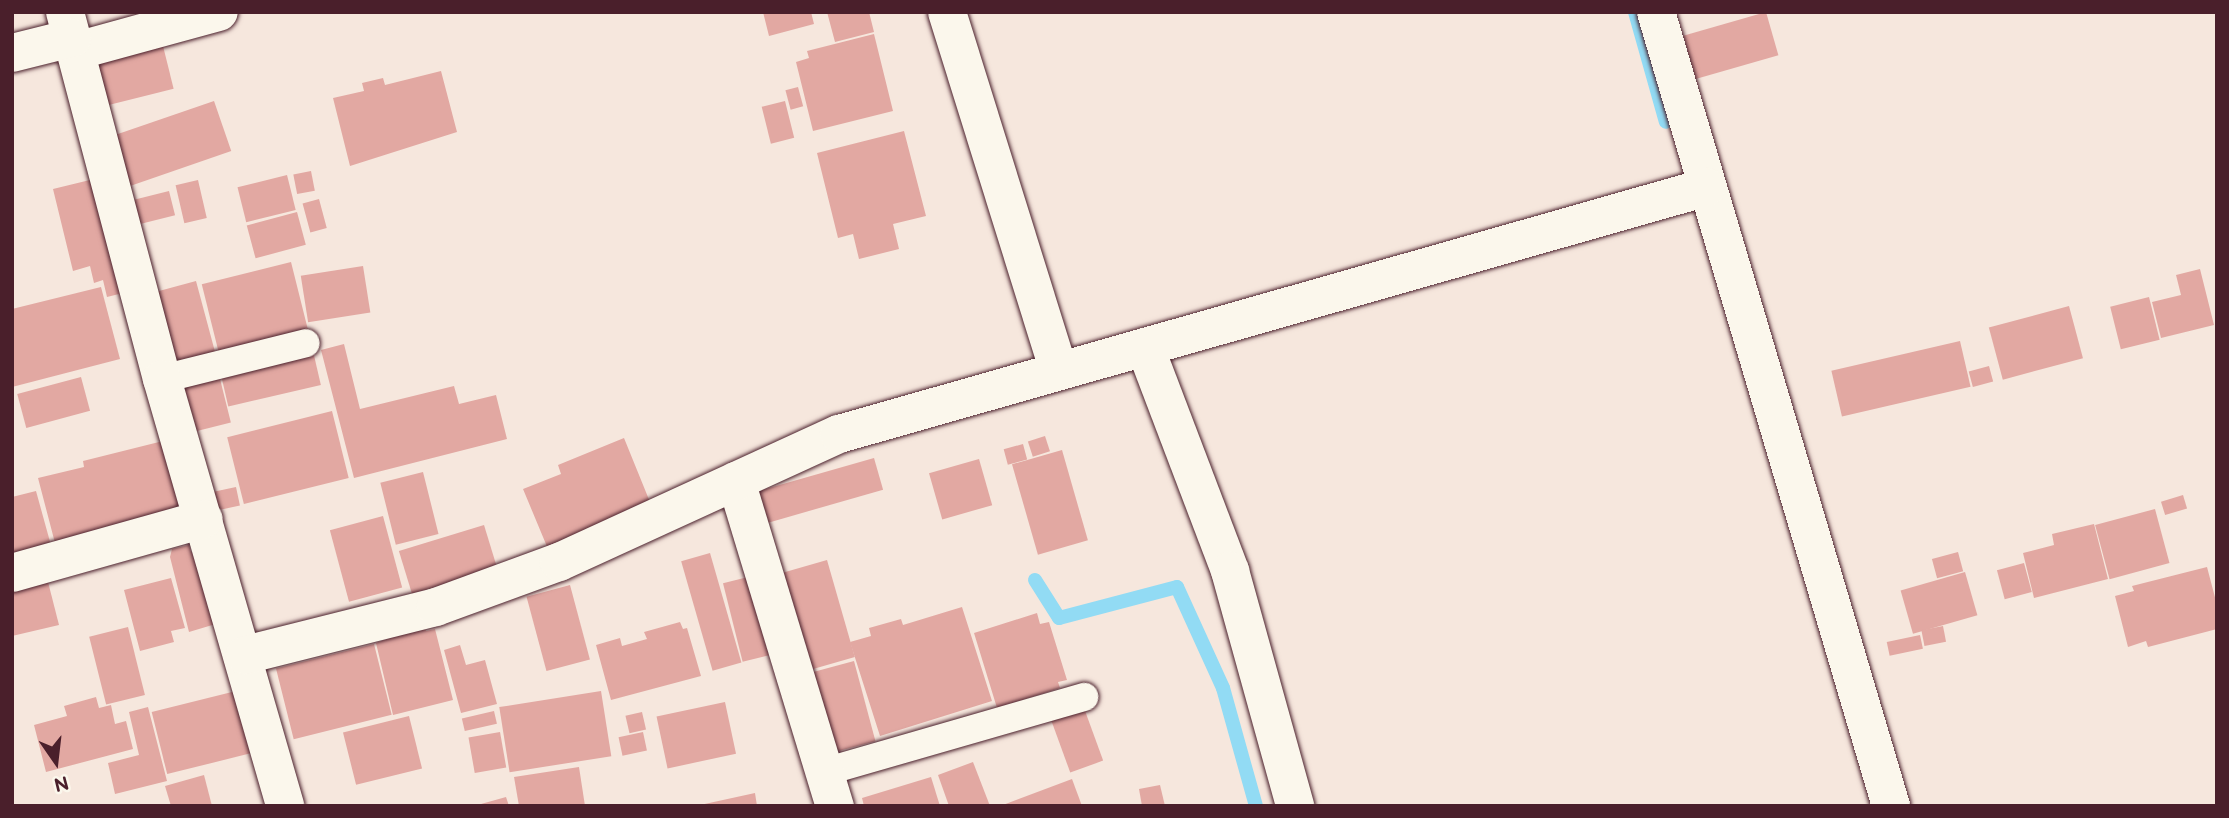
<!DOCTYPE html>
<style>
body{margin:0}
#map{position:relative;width:2229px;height:818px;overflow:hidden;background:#f6e7dd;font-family:"Balsamiq Sans",sans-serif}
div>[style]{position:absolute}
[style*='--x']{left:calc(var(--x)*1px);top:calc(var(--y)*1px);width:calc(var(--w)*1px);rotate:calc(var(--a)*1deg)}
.stream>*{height:14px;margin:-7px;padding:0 7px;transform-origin:7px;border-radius:7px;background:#92dbf4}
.building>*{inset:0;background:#e2a8a2;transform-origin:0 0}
.roads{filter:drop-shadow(0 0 2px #4a1f2b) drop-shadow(0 0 2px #4a1f2b)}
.lane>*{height:28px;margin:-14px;padding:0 14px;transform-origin:14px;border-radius:14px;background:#fbf7ec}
.street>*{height:38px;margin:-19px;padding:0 19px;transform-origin:19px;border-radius:19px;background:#fbf7ec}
span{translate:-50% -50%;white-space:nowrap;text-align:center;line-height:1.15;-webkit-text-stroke:5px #fbf7ec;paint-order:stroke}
.frame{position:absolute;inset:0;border:14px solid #4a1f2b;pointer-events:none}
.north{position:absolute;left:21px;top:727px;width:70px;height:70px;-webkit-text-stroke:5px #fbf7ec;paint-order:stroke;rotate:166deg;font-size:19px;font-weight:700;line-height:28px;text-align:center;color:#4a1f2b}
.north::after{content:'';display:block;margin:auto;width:24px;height:32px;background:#4a1f2b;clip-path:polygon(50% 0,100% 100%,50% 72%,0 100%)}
</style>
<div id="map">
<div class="stream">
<i style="--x:1635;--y:12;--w:114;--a:74.3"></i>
<i style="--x:1035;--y:580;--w:45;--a:57.7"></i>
<i style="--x:1059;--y:618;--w:122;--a:-14.7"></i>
<i style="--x:1177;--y:587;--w:111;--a:65.5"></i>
<i style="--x:1223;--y:688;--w:123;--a:74.4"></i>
</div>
<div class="building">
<i style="clip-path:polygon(763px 12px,811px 12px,814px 24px,769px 36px)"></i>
<i style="clip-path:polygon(827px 12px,869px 12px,874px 32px,835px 42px)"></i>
<i style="left:1766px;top:12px;width:45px;height:86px;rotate:74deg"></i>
<i style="clip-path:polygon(874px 34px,893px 111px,813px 131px,796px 62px,809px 58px,807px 51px)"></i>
<i style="left:163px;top:46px;width:44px;height:69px;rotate:76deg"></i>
<i style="clip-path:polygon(441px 71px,457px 132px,350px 166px,333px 98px,364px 91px,362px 83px,383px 78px,385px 85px)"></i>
<i style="left:798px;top:87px;width:20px;height:13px;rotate:75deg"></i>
<i style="left:214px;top:101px;width:53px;height:107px;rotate:71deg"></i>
<i style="left:785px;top:101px;width:38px;height:24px;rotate:76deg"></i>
<i style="clip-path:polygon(904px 131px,926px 216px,893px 224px,899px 249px,859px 259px,853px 234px,838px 238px,817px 153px)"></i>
<i style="left:311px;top:171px;width:20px;height:18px;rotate:79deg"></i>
<i style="left:287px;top:175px;width:36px;height:51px;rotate:76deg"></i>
<i style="clip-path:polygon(94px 179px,123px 293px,107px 297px,103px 280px,94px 283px,90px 266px,73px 271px,53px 189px)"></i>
<i style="left:198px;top:180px;width:39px;height:23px;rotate:77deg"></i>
<i style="left:169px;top:191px;width:25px;height:36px;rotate:76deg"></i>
<i style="left:319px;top:199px;width:30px;height:17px;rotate:75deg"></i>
<i style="left:297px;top:212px;width:34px;height:52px;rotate:75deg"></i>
<i style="left:291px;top:262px;width:72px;height:92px;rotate:76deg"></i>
<i style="left:363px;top:266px;width:47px;height:63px;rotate:81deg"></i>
<i style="clip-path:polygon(2200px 269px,2214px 325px,2161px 338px,2152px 302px,2181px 295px,2176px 275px)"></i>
<i style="left:196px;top:281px;width:78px;height:44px;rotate:75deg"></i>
<i style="clip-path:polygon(101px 287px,120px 359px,12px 387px,12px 309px)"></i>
<i style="left:2149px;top:297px;width:44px;height:40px;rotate:76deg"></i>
<i style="left:2069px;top:306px;width:54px;height:83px;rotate:75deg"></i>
<i style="left:1960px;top:341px;width:47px;height:132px;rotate:77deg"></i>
<i style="clip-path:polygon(344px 344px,360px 409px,454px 386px,459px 404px,496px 395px,507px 439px,354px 478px,321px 350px)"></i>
<i style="left:313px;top:351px;width:35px;height:95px;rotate:77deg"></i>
<i style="left:1989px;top:366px;width:16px;height:21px;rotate:75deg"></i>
<i style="left:219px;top:375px;width:49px;height:41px;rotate:76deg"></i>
<i style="left:81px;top:377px;width:35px;height:66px;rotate:75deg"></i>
<i style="left:332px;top:411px;width:69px;height:108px;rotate:76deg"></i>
<i style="left:1045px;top:436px;width:16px;height:18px;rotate:72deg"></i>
<i style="clip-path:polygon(624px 438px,652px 507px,548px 549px,523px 489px,561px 474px,558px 465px)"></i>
<i style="clip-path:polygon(163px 441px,181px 511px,55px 543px,38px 478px,84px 467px,83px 461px)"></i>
<i style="left:1023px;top:444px;width:16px;height:20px;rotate:75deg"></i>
<i style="left:1062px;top:450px;width:94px;height:52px;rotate:74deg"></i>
<i style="left:874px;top:458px;width:33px;height:124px;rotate:74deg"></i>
<i style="left:979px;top:459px;width:48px;height:52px;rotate:74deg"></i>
<i style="left:423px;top:472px;width:64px;height:44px;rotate:76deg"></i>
<i style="left:236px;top:487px;width:19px;height:24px;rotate:78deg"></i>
<i style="clip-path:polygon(36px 491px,52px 549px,12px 559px,12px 497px)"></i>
<i style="left:2183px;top:495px;width:14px;height:23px;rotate:73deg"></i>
<i style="left:2155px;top:509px;width:56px;height:62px;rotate:75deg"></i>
<i style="left:383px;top:516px;width:74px;height:55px;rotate:75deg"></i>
<i style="clip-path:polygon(2094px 524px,2108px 579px,2034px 598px,2023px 553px,2054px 545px,2052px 534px)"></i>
<i style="left:484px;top:525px;width:45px;height:89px;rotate:73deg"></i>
<i style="clip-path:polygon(189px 545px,191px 552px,200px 549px,219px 623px,189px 632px,170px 557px,172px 549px)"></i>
<i style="left:1958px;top:552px;width:20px;height:27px;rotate:75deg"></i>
<i style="left:710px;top:553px;width:114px;height:30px;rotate:74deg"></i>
<i style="left:827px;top:560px;width:101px;height:47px;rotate:74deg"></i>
<i style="left:2024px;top:563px;width:30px;height:28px;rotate:75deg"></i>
<i style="clip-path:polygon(2207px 567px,2217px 605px,2217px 629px,2148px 647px,2146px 641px,2128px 647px,2115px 596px,2134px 591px,2132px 586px)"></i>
<i style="left:1965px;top:572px;width:45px;height:67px;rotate:74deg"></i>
<i style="left:756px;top:575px;width:81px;height:34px;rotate:76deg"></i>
<i style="clip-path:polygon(47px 578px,59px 625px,12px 636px,12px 586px)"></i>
<i style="clip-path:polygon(171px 578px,185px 628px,171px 631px,174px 642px,140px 651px,124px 590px)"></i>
<i style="left:570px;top:585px;width:77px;height:45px;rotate:75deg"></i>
<i style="clip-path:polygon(962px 607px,992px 701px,880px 736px,850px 642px,871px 636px,869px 628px,901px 619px,903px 625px)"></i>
<i style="clip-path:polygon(1037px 613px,1040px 624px,1049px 622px,1067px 680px,1058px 682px,1060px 688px,997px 708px,974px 633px)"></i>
<i style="clip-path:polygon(680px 622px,683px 629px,687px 628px,701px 676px,611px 700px,596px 645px,620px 638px,622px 646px,647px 639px,644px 632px)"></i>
<i style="clip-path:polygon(424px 625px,426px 631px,435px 629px,453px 700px,393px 715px,376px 643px)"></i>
<i style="left:1943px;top:626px;width:16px;height:22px;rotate:79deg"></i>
<i style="left:128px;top:627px;width:70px;height:40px;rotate:76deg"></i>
<i style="left:1920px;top:635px;width:14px;height:34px;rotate:78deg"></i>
<i style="left:374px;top:644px;width:73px;height:101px;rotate:76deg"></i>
<i style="clip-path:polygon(460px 645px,466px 665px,485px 660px,497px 704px,461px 713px,444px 650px)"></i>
<i style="left:854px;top:661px;width:83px;height:45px;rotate:75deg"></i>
<i style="left:240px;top:690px;width:64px;height:91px;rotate:76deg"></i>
<i style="left:601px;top:691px;width:66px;height:103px;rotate:81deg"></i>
<i style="clip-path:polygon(96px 697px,99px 708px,111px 705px,115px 724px,126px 721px,133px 749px,46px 772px,34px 725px,67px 716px,64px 706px)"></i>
<i style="left:725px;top:702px;width:53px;height:70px;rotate:78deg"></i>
<i style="clip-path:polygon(148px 707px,167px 781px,115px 794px,108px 763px,139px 755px,129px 712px)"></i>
<i style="left:1084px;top:708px;width:56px;height:35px;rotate:70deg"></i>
<i style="left:494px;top:711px;width:13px;height:33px;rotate:77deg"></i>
<i style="left:642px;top:712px;width:18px;height:17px;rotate:77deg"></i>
<i style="left:409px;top:716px;width:54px;height:68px;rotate:76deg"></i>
<i style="left:500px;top:732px;width:36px;height:32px;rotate:80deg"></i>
<i style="left:643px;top:732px;width:19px;height:25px;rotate:78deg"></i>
<i style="clip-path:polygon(973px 762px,990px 806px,949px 806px,938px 775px)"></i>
<i style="clip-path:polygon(579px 767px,585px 806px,519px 806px,514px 777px)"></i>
<i style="clip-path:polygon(204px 775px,212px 806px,171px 806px,165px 786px)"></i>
<i style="clip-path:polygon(931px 777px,940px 806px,864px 806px,862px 798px)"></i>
<i style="clip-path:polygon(1072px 779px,1082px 806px,1003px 806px,1003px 805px)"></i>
<i style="clip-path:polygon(1160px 785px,1165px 806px,1142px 806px,1139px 789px)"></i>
<i style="clip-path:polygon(755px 793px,757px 806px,700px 806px,700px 805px)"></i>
<i style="clip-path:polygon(506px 797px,509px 806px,482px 806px,481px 804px)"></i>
</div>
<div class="roads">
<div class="lane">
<i style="--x:162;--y:379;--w:148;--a:-14"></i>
<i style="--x:824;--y:772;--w:271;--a:-16.1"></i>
</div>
<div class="street">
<i style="--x:65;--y:12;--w:380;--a:75.2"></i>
<i style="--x:162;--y:379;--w:444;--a:73.9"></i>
<i style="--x:947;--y:12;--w:376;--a:72.7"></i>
<i style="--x:1656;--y:12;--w:828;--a:73.51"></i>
<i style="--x:76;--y:51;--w:148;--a:-15.3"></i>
<i style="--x:12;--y:53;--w:62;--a:-14"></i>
<i style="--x:1145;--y:347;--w:240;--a:69.2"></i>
<i style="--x:1230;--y:571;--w:244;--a:74.5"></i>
<i style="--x:736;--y:481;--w:340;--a:73.1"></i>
<i style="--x:12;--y:573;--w:199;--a:-15.7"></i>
<i style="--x:245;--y:655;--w:197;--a:-14.1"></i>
<i style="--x:436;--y:607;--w:131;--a:-20.1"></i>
<i style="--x:559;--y:562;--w:308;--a:-24.6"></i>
<i style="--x:839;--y:434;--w:902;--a:-15.88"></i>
</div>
</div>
<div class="frame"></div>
<div class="north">N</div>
</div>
